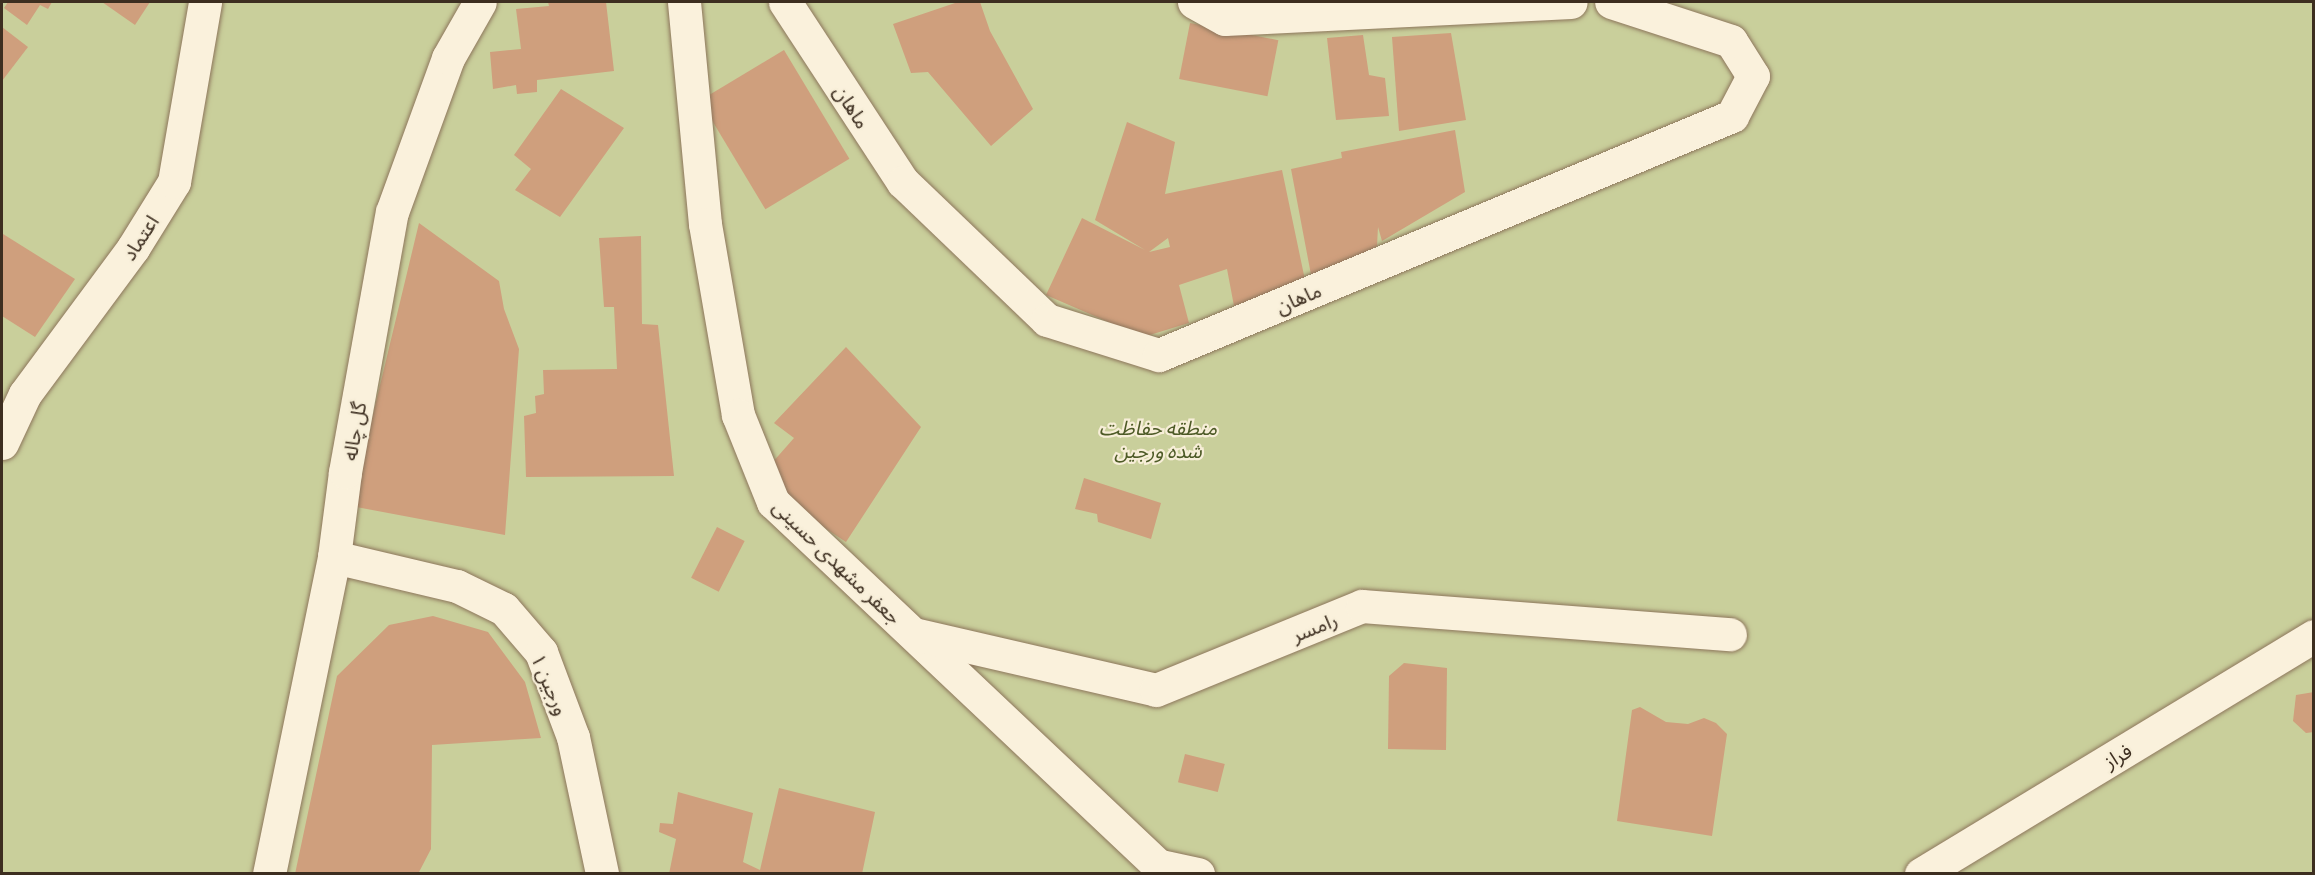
<!DOCTYPE html>
<meta charset="utf-8">
<style>
body{margin:0}
#map{position:relative;width:2315px;height:875px;overflow:hidden;background:#f0e4c8;font-family:Literata,"Noto Sans Arabic",serif}
div>[style]{position:absolute}
[style*='--x']{left:calc(var(--x)*1px);top:calc(var(--y)*1px);width:calc(var(--w)*1px);rotate:calc(var(--a)*1deg)}
.green>*{inset:0;background:#c9cf9b;transform-origin:0 0}
.building>*{inset:0;background:#cf9f7d;transform-origin:0 0}
.roads{filter:drop-shadow(0 0 2px #8d765c) drop-shadow(0 0 2px #8d765c)}
.street>*{height:33px;margin:-16.5px;padding:0 16.5px;transform-origin:16.5px;border-radius:16.5px;background:#faf1dc}
span{translate:-50% -50%;white-space:nowrap;text-align:center;line-height:1.15;-webkit-text-stroke:4.5px #f7eed8;paint-order:stroke}
.street-label{font-size:20px;color:#3d2e20}
.park-label{font-size:20px;color:#4d5a26;font-style:italic}
.frame{position:absolute;inset:0;border:3px solid #3d2e20;pointer-events:none}
</style>
<div id="map">
<div class="green">
<i style="left:2px;top:2px;width:2311px;height:871px"></i>
</div>
<div class="building">
<i style="clip-path:polygon(8px 2px,52px 2px,48px 9px,40px 5px,27px 25px,4px 8px)"></i>
<i style="clip-path:polygon(102px 2px,150px 2px,135px 25px)"></i>
<i style="clip-path:polygon(548px 2px,606px 2px,614px 71px,537px 80px,537px 92px,517px 94px,516px 85px,493px 89px,490px 52px,521px 49px,516px 9px,549px 6px)"></i>
<i style="clip-path:polygon(958px 2px,980px 2px,990px 31px,1033px 109px,991px 146px,928px 72px,911px 73px,893px 24px)"></i>
<i style="left:1190px;top:23px;width:90px;height:57px;rotate:11deg"></i>
<i style="clip-path:polygon(2px 27px,28px 47px,2px 81px)"></i>
<i style="clip-path:polygon(1451px 33px,1466px 120px,1399px 131px,1392px 37px)"></i>
<i style="clip-path:polygon(1363px 35px,1369px 75px,1385px 78px,1389px 116px,1336px 120px,1327px 38px)"></i>
<i style="left:784px;top:50px;width:127px;height:98px;rotate:59deg"></i>
<i style="clip-path:polygon(561px 89px,624px 128px,560px 217px,515px 190px,531px 169px,514px 155px)"></i>
<i style="clip-path:polygon(evenodd,1127px 122px,1175px 142px,1165px 194px,1282px 170px,1305px 280px,1234px 306px,1227px 269px,1179px 285px,1189px 323px,1143px 337px,1046px 295px,1082px 218px,1145px 250px,1095px 220px,1127px 122px,1168px 238px,1170px 247px,1149px 252px,1168px 238px)"></i>
<i style="clip-path:polygon(1455px 130px,1465px 192px,1382px 241px,1378px 227px,1377px 246px,1352px 264px,1312px 280px,1291px 169px,1342px 158px,1341px 152px)"></i>
<i style="clip-path:polygon(419px 223px,499px 281px,504px 309px,519px 349px,505px 535px,351px 506px)"></i>
<i style="clip-path:polygon(3px 234px,75px 279px,35px 337px,2px 316px)"></i>
<i style="clip-path:polygon(641px 236px,642px 324px,658px 325px,674px 476px,526px 477px,524px 416px,536px 413px,535px 396px,544px 394px,543px 370px,617px 369px,614px 307px,604px 307px,599px 238px)"></i>
<i style="clip-path:polygon(846px 347px,921px 427px,846px 542px,790px 505px,764px 472px,794px 438px,774px 423px)"></i>
<i style="clip-path:polygon(1084px 478px,1161px 503px,1151px 539px,1098px 522px,1097px 514px,1075px 509px)"></i>
<i style="left:717px;top:527px;width:31px;height:57px;rotate:27deg"></i>
<i style="clip-path:polygon(433px 616px,488px 632px,525px 682px,541px 738px,432px 745px,431px 849px,418px 874px,295px 874px,337px 676px,389px 625px)"></i>
<i style="clip-path:polygon(1404px 663px,1447px 668px,1446px 750px,1388px 749px,1389px 676px)"></i>
<i style="clip-path:polygon(2314px 692px,2314px 732px,2306px 733px,2293px 721px,2296px 695px)"></i>
<i style="clip-path:polygon(1640px 707px,1666px 722px,1688px 724px,1704px 718px,1716px 723px,1727px 734px,1712px 836px,1617px 821px,1632px 710px)"></i>
<i style="left:1185px;top:754px;width:41px;height:29px;rotate:14deg"></i>
<i style="clip-path:polygon(779px 788px,875px 812px,862px 874px,669px 874px,676px 839px,659px 832px,660px 823px,673px 824px,678px 792px,753px 813px,743px 862px,760px 870px)"></i>
</div>
<div class="roads">
<div class="street">
<i style="--x:684;--y:2;--w:223;--a:84.6"></i>
<i style="--x:705;--y:224;--w:194;--a:80.2"></i>
<i style="--x:738;--y:415;--w:94;--a:68.1"></i>
<i style="--x:773;--y:502;--w:542;--a:43.35"></i>
<i style="--x:785;--y:2;--w:215;--a:56.8"></i>
<i style="--x:903;--y:182;--w:199;--a:43.8"></i>
<i style="--x:1047;--y:320;--w:117;--a:17.4"></i>
<i style="--x:1159;--y:355;--w:621;--a:-22.64"></i>
<i style="--x:1732;--y:116;--w:45;--a:-62.3"></i>
<i style="--x:1753;--y:76;--w:41;--a:-122.2"></i>
<i style="--x:1731;--y:41;--w:126;--a:-162"></i>
<i style="--x:1194;--y:2;--w:35;--a:29"></i>
<i style="--x:1225;--y:19;--w:346;--a:-2.8"></i>
<i style="--x:2;--y:443;--w:54;--a:-64.9"></i>
<i style="--x:25;--y:394;--w:182;--a:-53.5"></i>
<i style="--x:133;--y:248;--w:78;--a:-58.2"></i>
<i style="--x:174;--y:182;--w:183;--a:-80.2"></i>
<i style="--x:334;--y:557;--w:126;--a:13.3"></i>
<i style="--x:457;--y:586;--w:52;--a:26.1"></i>
<i style="--x:504;--y:609;--w:57;--a:49.3"></i>
<i style="--x:541;--y:652;--w:91;--a:69.4"></i>
<i style="--x:573;--y:737;--w:140;--a:78"></i>
<i style="--x:914;--y:634;--w:248;--a:13"></i>
<i style="--x:1156;--y:690;--w:222;--a:-22.2"></i>
<i style="--x:1362;--y:606;--w:369;--a:4.4"></i>
<i style="--x:1160;--y:866;--w:39;--a:12"></i>
<i style="--x:269;--y:874;--w:324;--a:-78.4"></i>
<i style="--x:334;--y:557;--w:86;--a:-82.6"></i>
<i style="--x:345;--y:472;--w:264;--a:-79.8"></i>
<i style="--x:392;--y:212;--w:164;--a:-70"></i>
<i style="--x:448;--y:58;--w:64;--a:-60.3"></i>
<i style="--x:1921;--y:874;--w:459;--a:-31.2"></i>
</div>
</div>
<div class="street-label">
<span style="left:853px;top:106px;rotate:57deg">ماهان</span>
<span style="left:139px;top:237px;rotate:-57deg">اعتماد</span>
<span style="left:1298px;top:297px;rotate:-23deg">ماهان</span>
<span style="left:353px;top:431px;rotate:-80deg">گل چاله</span>
<span style="left:838px;top:561px;rotate:44deg">جعفر مشهدی حسینی</span>
<span style="left:1314px;top:626px;rotate:-22deg">رامسر</span>
<span style="left:551px;top:684px;rotate:67deg">ورجین ۱</span>
<span style="left:2117px;top:755px;rotate:-31deg">فراز</span>
</div>
<div class="park-label">
<span style="left:1158px;top:438px">منطقه حفاظت<br>شده ورجین</span>
</div>
<div class="frame"></div>
</div>
